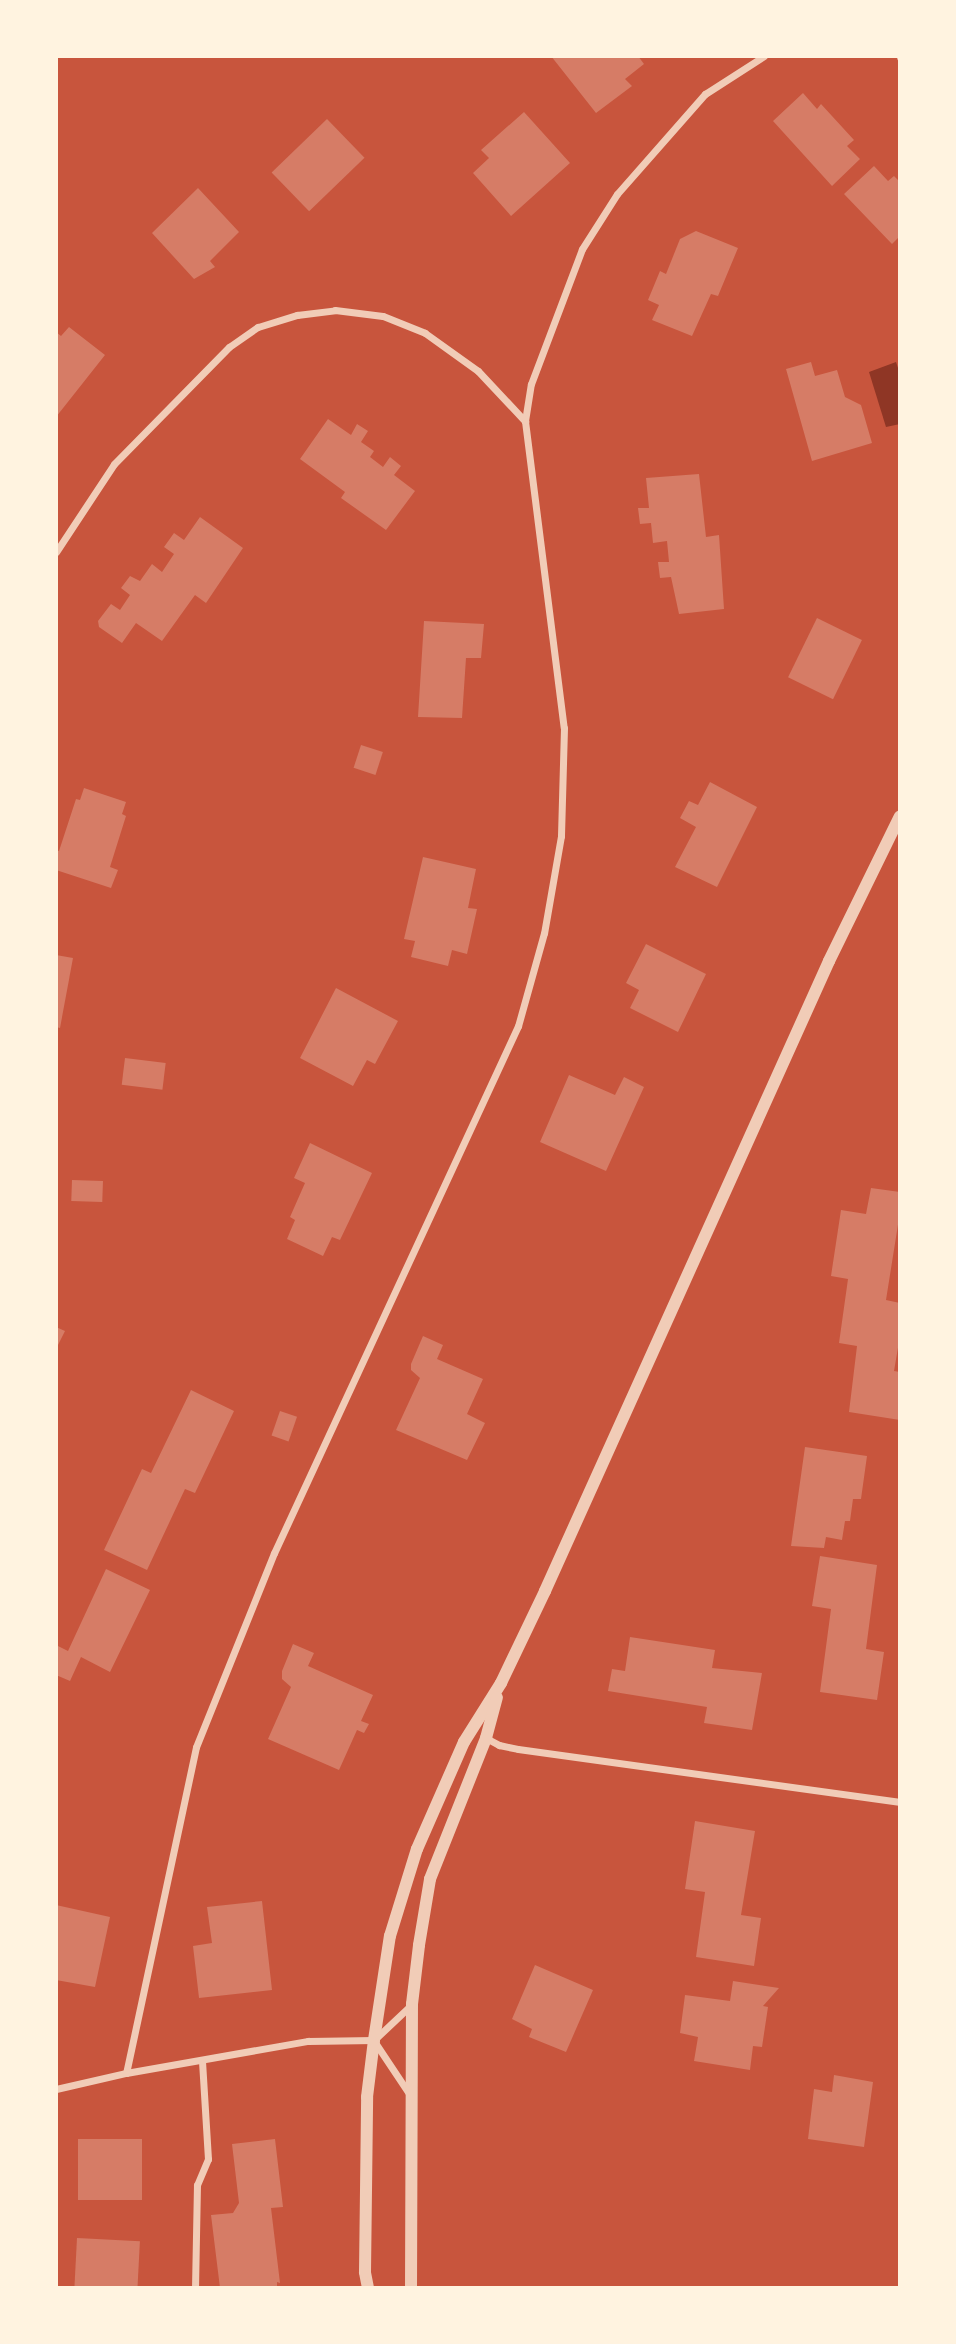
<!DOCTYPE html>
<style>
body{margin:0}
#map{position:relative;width:956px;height:2344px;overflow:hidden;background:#c8553d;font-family:"Asap Condensed",sans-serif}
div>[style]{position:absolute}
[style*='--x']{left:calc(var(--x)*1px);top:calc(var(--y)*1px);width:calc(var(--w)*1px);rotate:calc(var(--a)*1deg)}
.water>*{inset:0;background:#8f3625}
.building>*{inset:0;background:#d67c66;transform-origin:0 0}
.minor>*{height:7px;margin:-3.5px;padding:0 3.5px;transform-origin:3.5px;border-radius:3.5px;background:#f1ccb7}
.tertiary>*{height:12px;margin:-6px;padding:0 6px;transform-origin:6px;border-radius:6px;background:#f1ccb7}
span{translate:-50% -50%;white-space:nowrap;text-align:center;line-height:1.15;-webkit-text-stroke:5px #fff3e0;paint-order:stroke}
.frame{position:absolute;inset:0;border:58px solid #fff3e0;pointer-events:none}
</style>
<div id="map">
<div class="water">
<i style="clip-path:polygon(896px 362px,900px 374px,900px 424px,886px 427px,869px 372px)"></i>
</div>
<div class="building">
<i style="clip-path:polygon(551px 56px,638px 56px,644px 64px,625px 79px,632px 86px,596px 113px)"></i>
<i style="clip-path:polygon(803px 93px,817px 109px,821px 104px,854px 140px,847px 146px,860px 159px,832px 186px,773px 121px)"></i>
<i style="clip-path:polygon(524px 112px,570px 163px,511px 216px,473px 173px,489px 158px,481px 150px)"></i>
<i style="left:327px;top:119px;width:54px;height:77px;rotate:46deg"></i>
<i style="clip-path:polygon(874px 166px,888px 181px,894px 176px,900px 182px,900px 236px,892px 244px,844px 194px)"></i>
<i style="clip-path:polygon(198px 188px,239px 232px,210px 261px,215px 267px,194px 279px,152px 233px)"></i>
<i style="clip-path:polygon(696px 231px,738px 248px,718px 296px,711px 294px,692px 336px,652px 320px,659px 305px,648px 300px,660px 271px,666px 274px,680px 239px)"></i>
<i style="clip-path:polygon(69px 327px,105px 355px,56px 417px,56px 332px,61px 336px)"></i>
<i style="clip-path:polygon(811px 362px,815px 376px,837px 370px,845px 397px,861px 405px,872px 443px,812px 461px,786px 369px)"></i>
<i style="clip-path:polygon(328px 419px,351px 435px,357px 424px,368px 431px,361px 442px,374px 451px,370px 457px,383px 467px,390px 457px,401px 466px,394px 475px,415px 491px,386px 530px,341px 498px,345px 492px,300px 459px)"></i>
<i style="clip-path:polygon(699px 474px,706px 537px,719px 535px,724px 609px,679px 614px,671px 577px,660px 578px,658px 562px,669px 562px,667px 541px,653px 543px,651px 523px,640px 524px,638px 508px,649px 508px,646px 478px)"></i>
<i style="clip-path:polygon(200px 517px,243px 548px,206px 603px,195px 595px,162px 641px,136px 623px,122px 643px,99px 627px,98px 621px,111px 604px,120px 610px,130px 595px,121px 588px,130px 576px,140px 581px,152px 564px,162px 572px,174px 554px,164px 547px,174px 533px,184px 540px)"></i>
<i style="left:817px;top:618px;width:50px;height:66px;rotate:26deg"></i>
<i style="clip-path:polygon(424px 621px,484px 624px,481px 658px,466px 658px,462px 718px,418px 717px)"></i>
<i style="left:361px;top:745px;width:23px;height:24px;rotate:18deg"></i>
<i style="clip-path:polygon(710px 782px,757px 807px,717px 887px,675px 867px,696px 827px,680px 818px,689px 801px,698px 805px)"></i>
<i style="clip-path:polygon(84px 788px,126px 802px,122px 814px,126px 816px,110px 867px,118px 870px,111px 888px,56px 870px,56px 850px,59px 851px,76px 799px,80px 800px)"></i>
<i style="clip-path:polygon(423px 857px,476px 869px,468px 908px,477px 909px,467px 954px,452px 950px,448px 966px,411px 957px,415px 941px,404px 939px)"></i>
<i style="clip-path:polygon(646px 944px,706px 974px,678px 1032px,630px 1008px,639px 990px,626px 983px)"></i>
<i style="clip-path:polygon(56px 955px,73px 958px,60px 1028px,56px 1027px)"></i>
<i style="clip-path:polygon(336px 988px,398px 1021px,375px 1064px,367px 1060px,353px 1086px,300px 1058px)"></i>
<i style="left:125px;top:1058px;width:41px;height:27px;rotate:7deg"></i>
<i style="clip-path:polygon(569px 1075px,615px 1095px,624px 1077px,644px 1087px,606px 1171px,540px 1142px)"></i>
<i style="clip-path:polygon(310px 1143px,372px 1173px,340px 1240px,332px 1237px,323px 1256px,287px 1239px,295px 1220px,290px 1217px,305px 1183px,294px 1178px)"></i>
<i style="left:72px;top:1180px;width:31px;height:21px;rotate:2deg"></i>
<i style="clip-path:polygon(871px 1188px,900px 1192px,900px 1212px,886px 1300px,900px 1303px,900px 1336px,894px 1371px,900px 1372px,900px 1420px,849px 1412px,857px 1346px,839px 1343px,848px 1279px,831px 1276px,841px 1210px,866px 1214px)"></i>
<i style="clip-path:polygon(56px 1327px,65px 1331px,56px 1349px)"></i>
<i style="clip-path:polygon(423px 1336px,443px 1345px,437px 1359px,483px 1379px,467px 1414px,485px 1423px,467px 1460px,396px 1430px,420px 1378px,411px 1370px,411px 1364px)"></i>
<i style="clip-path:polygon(191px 1390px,234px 1411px,195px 1493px,185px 1489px,147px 1570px,104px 1550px,142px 1469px,151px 1473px)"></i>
<i style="left:280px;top:1411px;width:18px;height:26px;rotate:19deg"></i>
<i style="clip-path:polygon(805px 1447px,867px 1456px,861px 1499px,853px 1499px,850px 1521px,845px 1521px,842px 1540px,826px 1537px,824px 1548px,791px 1546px)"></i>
<i style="clip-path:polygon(820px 1556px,877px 1565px,866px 1649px,884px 1652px,877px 1700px,820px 1692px,831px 1609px,812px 1606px)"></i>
<i style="clip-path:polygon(106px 1569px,150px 1590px,110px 1672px,81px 1657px,70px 1681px,56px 1675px,56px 1645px,68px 1651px)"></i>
<i style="clip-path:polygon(630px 1637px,715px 1650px,712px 1668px,762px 1673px,752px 1730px,704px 1723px,707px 1707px,608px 1691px,612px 1669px,625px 1671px)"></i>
<i style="clip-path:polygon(293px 1644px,314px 1653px,308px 1666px,373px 1695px,361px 1721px,369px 1724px,364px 1733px,357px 1730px,339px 1770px,268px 1739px,291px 1687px,282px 1679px,282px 1671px)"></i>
<i style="clip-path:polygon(695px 1821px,755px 1831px,741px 1915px,761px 1918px,754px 1966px,696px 1957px,705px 1892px,685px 1889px)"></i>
<i style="clip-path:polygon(262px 1901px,272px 1990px,199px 1998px,193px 1946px,212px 1943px,207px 1907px)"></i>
<i style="clip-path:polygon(56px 1905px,110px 1917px,95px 1987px,56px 1980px)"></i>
<i style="clip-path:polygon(535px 1965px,593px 1990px,566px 2052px,529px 2037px,532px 2029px,512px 2019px)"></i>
<i style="clip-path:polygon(733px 1981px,779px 1988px,763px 2006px,768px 2007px,762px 2047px,753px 2046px,750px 2070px,694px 2061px,698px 2037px,680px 2033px,685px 1995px,730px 2001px)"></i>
<i style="clip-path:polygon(834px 2075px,873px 2082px,864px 2147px,808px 2139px,814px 2089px,832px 2092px)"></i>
<i style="left:78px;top:2139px;width:64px;height:61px"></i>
<i style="clip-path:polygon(275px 2139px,283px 2207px,271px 2208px,280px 2283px,277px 2282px,277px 2288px,220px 2288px,211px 2215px,233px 2213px,239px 2203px,232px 2144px)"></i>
<i style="left:77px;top:2238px;width:63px;height:50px;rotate:3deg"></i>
</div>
<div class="minor">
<i style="--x:900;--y:56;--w:1;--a:90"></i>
<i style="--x:525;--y:421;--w:37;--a:-81"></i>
<i style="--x:531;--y:384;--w:144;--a:-69.3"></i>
<i style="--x:582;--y:249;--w:65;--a:-57.5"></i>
<i style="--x:617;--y:194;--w:133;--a:-48.7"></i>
<i style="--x:705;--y:94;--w:70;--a:-32.8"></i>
<i style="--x:56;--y:552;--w:105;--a:-56.6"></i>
<i style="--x:114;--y:464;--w:164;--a:-45.5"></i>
<i style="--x:229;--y:347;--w:35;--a:-35"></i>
<i style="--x:258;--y:327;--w:41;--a:-17.1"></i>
<i style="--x:297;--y:315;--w:38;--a:-7"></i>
<i style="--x:335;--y:310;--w:48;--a:7.1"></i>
<i style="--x:383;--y:316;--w:45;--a:22"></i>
<i style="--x:425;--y:333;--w:65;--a:35.6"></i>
<i style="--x:478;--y:371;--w:69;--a:46.8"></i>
<i style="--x:525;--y:421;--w:309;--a:82.8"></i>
<i style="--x:564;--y:728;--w:108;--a:91.6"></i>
<i style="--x:561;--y:836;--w:98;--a:99.9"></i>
<i style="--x:544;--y:933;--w:97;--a:105.6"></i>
<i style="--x:518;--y:1026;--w:581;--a:114.84"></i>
<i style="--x:274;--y:1553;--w:209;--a:111.9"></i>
<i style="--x:196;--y:1747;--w:333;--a:102.1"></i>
<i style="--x:486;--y:1738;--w:15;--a:28"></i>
<i style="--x:499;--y:1745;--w:19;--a:12"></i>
<i style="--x:518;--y:1749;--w:386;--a:7.9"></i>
<i style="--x:374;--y:2040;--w:51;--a:-43.4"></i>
<i style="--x:374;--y:2041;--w:65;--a:56.3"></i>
<i style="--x:56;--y:2089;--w:72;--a:-12.9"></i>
<i style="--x:126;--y:2073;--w:185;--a:-10"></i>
<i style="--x:308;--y:2041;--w:66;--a:-0.9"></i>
<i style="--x:195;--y:2288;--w:103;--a:-88.9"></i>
<i style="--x:197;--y:2185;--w:28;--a:-67"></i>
<i style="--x:208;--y:2159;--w:99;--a:-93.5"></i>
</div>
<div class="tertiary">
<i style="--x:368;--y:2288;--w:16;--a:-101"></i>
<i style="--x:365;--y:2272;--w:175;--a:-89.3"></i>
<i style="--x:367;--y:2097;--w:57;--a:-83"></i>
<i style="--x:374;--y:2040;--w:105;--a:-81.3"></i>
<i style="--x:390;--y:1936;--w:91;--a:-72.8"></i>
<i style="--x:417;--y:1849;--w:117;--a:-66.3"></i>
<i style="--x:464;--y:1742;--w:70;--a:-57.9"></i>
<i style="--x:501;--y:1683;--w:102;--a:-64.4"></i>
<i style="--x:545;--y:1591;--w:691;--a:-65.73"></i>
<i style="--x:829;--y:961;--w:161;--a:-63.9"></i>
<i style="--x:411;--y:2288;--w:284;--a:-89.8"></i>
<i style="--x:412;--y:2004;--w:59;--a:-83.2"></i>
<i style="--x:419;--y:1945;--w:67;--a:-80.5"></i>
<i style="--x:430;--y:1879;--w:152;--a:-68.3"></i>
<i style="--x:486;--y:1738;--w:42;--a:-75"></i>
</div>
<div class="frame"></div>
</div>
